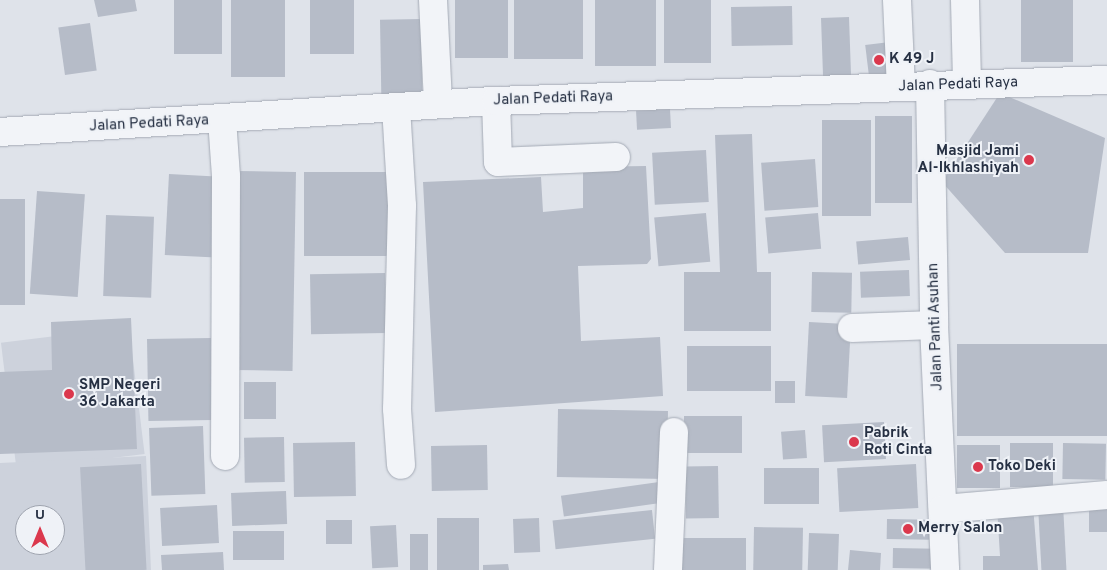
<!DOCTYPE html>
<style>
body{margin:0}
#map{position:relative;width:1107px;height:570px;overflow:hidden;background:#dfe3ea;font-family:Overpass,sans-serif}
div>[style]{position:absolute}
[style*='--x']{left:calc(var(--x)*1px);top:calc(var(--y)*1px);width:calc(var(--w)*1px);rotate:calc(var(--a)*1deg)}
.built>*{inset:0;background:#cdd2dc;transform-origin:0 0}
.building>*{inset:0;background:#b6bcc8;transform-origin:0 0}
.roads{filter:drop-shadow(0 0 1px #a4aab5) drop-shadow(0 0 1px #a4aab5)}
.minor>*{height:28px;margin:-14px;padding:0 14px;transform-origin:14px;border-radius:14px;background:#f2f4f8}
.dots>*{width:14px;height:14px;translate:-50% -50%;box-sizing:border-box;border:2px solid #eff2f7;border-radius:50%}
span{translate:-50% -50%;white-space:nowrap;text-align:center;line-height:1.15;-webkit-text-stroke:4px #eff2f7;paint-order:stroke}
.poi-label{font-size:15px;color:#263043;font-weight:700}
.left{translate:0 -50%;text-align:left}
.right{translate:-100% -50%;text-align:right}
.street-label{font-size:15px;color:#263043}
.north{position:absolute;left:15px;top:505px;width:50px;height:50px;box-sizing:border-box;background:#eff2f7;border:1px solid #9fa4af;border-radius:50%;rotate:0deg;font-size:14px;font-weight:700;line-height:20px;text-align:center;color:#263043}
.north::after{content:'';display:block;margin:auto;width:18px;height:22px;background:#db384d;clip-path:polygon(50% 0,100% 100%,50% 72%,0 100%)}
</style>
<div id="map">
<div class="built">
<i style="left:129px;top:327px;width:128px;height:129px;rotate:83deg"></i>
<i style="clip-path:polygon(evenodd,146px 456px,151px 570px,0 570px,0 463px,146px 456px,25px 515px,55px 515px,55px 545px,25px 545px,25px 515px)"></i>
</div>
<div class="building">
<i style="clip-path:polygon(94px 0,135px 0,137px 11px,98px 17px)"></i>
<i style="left:174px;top:0;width:48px;height:54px"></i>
<i style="left:231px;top:0;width:54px;height:77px"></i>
<i style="left:310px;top:0;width:44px;height:54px"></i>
<i style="left:455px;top:0;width:53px;height:58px"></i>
<i style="left:514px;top:0;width:69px;height:59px"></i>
<i style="left:595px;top:0;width:61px;height:66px"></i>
<i style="left:664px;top:0;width:47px;height:63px"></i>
<i style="left:1021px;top:0;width:52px;height:62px"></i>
<i style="left:792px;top:6px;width:39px;height:61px;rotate:89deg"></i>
<i style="left:849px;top:17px;width:59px;height:28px;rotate:88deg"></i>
<i style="left:421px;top:19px;width:75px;height:41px;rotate:89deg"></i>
<i style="left:90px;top:23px;width:48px;height:32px;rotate:82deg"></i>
<i style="left:890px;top:42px;width:33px;height:25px;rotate:83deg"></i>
<i style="clip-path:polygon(1000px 93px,1105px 138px,1088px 253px,1005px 253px,942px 182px)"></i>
<i style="left:670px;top:109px;width:19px;height:34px;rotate:87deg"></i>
<i style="left:875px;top:116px;width:37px;height:87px"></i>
<i style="left:822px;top:120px;width:49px;height:96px"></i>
<i style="clip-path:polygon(752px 134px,757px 272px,771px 272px,771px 331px,684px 331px,684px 272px,720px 272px,715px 135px)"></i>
<i style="left:706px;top:150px;width:52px;height:54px;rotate:87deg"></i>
<i style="left:815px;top:159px;width:48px;height:54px;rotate:86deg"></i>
<i style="clip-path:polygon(646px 166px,651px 259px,647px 264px,578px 266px,581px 341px,660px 337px,663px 396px,435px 412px,423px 182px,541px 177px,543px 212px,583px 208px,583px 167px)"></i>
<i style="left:237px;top:171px;width:59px;height:199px;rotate:1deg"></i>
<i style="left:304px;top:172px;width:86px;height:84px"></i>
<i style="left:169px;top:174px;width:56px;height:81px;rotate:3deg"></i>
<i style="left:37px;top:191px;width:48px;height:103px;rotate:4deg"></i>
<i style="left:0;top:199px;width:25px;height:106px"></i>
<i style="left:706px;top:213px;width:49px;height:52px;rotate:85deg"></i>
<i style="left:818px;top:213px;width:36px;height:53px;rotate:85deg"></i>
<i style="left:106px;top:215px;width:48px;height:81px;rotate:2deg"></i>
<i style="left:908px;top:237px;width:23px;height:52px;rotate:85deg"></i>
<i style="left:909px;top:270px;width:26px;height:49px;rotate:88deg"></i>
<i style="left:812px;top:272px;width:40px;height:40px;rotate:1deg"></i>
<i style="left:385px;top:273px;width:60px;height:75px;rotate:89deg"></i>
<i style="clip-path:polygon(131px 318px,137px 449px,0 454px,0 372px,52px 370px,51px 322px)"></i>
<i style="left:809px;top:322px;width:42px;height:74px;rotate:3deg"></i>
<i style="left:211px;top:338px;width:82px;height:64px;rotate:89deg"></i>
<i style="left:1107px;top:344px;width:92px;height:150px;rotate:90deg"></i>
<i style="left:771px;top:346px;width:45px;height:84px;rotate:90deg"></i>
<i style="left:775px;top:381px;width:20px;height:22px"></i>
<i style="left:244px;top:382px;width:32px;height:37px"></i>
<i style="left:558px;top:409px;width:110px;height:68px;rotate:1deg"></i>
<i style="left:684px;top:416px;width:58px;height:37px"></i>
<i style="left:884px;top:422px;width:37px;height:62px;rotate:87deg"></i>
<i style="left:203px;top:426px;width:68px;height:54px;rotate:88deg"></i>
<i style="left:805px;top:430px;width:28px;height:24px;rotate:86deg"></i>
<i style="left:284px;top:437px;width:45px;height:40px;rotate:89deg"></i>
<i style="left:355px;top:442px;width:54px;height:62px;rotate:89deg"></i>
<i style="left:1010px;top:443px;width:43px;height:44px"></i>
<i style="left:1063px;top:443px;width:43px;height:36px;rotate:1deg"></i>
<i style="left:487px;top:445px;width:45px;height:56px;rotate:89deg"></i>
<i style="left:957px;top:445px;width:43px;height:43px"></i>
<i style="left:141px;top:464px;width:106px;height:61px;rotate:87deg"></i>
<i style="left:916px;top:464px;width:44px;height:79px;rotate:87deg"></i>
<i style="left:718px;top:466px;width:52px;height:33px;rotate:89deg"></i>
<i style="left:764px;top:468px;width:55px;height:36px"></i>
<i style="left:659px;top:482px;width:21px;height:99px;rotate:82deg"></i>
<i style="left:286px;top:491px;width:33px;height:55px;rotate:88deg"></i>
<i style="left:1089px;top:499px;width:18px;height:33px"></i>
<i style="left:1063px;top:504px;width:66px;height:25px;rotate:87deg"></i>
<i style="left:217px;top:505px;width:38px;height:57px;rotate:87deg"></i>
<i style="clip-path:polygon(1033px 505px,1038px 570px,983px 570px,983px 556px,1000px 556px,997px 507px)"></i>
<i style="left:652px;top:510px;width:29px;height:100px;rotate:84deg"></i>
<i style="left:437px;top:518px;width:42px;height:52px"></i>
<i style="left:539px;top:518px;width:34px;height:26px;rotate:88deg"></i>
<i style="left:887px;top:519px;width:43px;height:20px;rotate:1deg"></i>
<i style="left:326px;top:520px;width:26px;height:24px"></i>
<i style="left:396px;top:525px;width:42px;height:26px;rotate:87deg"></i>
<i style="left:754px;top:527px;width:49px;height:43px;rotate:1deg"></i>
<i style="left:284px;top:531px;width:29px;height:51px;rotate:90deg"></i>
<i style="left:809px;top:533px;width:30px;height:37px;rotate:2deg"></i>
<i style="left:410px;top:534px;width:18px;height:36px"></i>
<i style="left:746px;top:538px;width:32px;height:71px;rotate:90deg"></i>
<i style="left:893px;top:548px;width:43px;height:20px;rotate:1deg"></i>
<i style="clip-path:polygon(850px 550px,881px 553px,880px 570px,848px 570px)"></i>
<i style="clip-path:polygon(223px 552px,224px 570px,162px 570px,161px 555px)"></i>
<i style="clip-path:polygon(508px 564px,509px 570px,483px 570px,483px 565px)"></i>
</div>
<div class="roads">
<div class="minor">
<i style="--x:433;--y:0;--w:104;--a:87.2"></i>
<i style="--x:897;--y:0;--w:87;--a:87.4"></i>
<i style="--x:965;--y:0;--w:84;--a:88.6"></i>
<i style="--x:930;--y:84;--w:241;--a:89"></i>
<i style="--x:934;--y:325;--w:245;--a:87.4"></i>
<i style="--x:496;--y:101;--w:61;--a:88.1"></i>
<i style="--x:498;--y:162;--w:118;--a:-2.4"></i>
<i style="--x:396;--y:107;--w:99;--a:86.5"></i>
<i style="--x:402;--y:206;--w:203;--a:91.4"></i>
<i style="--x:397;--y:409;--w:56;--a:85.9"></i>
<i style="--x:222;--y:119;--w:57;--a:86"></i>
<i style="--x:226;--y:176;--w:280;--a:90.2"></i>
<i style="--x:0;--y:132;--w:497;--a:-3.6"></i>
<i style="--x:496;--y:101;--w:611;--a:-1.97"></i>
<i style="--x:852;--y:328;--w:82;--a:-2.1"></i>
<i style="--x:943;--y:509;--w:165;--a:-4.9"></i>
<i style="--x:668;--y:570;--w:138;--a:-87.5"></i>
</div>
</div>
<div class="dots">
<i style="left:879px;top:60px;background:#db384d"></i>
<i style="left:1029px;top:160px;background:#db384d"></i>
<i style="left:69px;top:394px;background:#db384d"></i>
<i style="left:854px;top:442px;background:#db384d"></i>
<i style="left:978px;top:467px;background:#db384d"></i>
<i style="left:908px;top:529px;background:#db384d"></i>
</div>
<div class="poi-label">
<span class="left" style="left:889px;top:60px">K 49 J</span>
<span class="right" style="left:1019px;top:160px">Masjid Jami<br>Al-Ikhlashiyah</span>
<span class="left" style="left:79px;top:394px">SMP Negeri<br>36 Jakarta</span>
<span class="left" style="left:864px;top:442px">Pabrik<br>Roti Cinta</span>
<span class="left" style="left:988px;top:467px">Toko Deki</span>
<span class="left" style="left:918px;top:529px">Merry Salon</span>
</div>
<div class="street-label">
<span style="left:958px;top:85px;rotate:-2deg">Jalan Pedati Raya</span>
<span style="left:553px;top:99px;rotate:-2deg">Jalan Pedati Raya</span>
<span style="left:149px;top:124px;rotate:-3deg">Jalan Pedati Raya</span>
<span style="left:936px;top:327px;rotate:-92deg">Jalan Panti Asuhan</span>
</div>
<div class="north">U</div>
</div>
